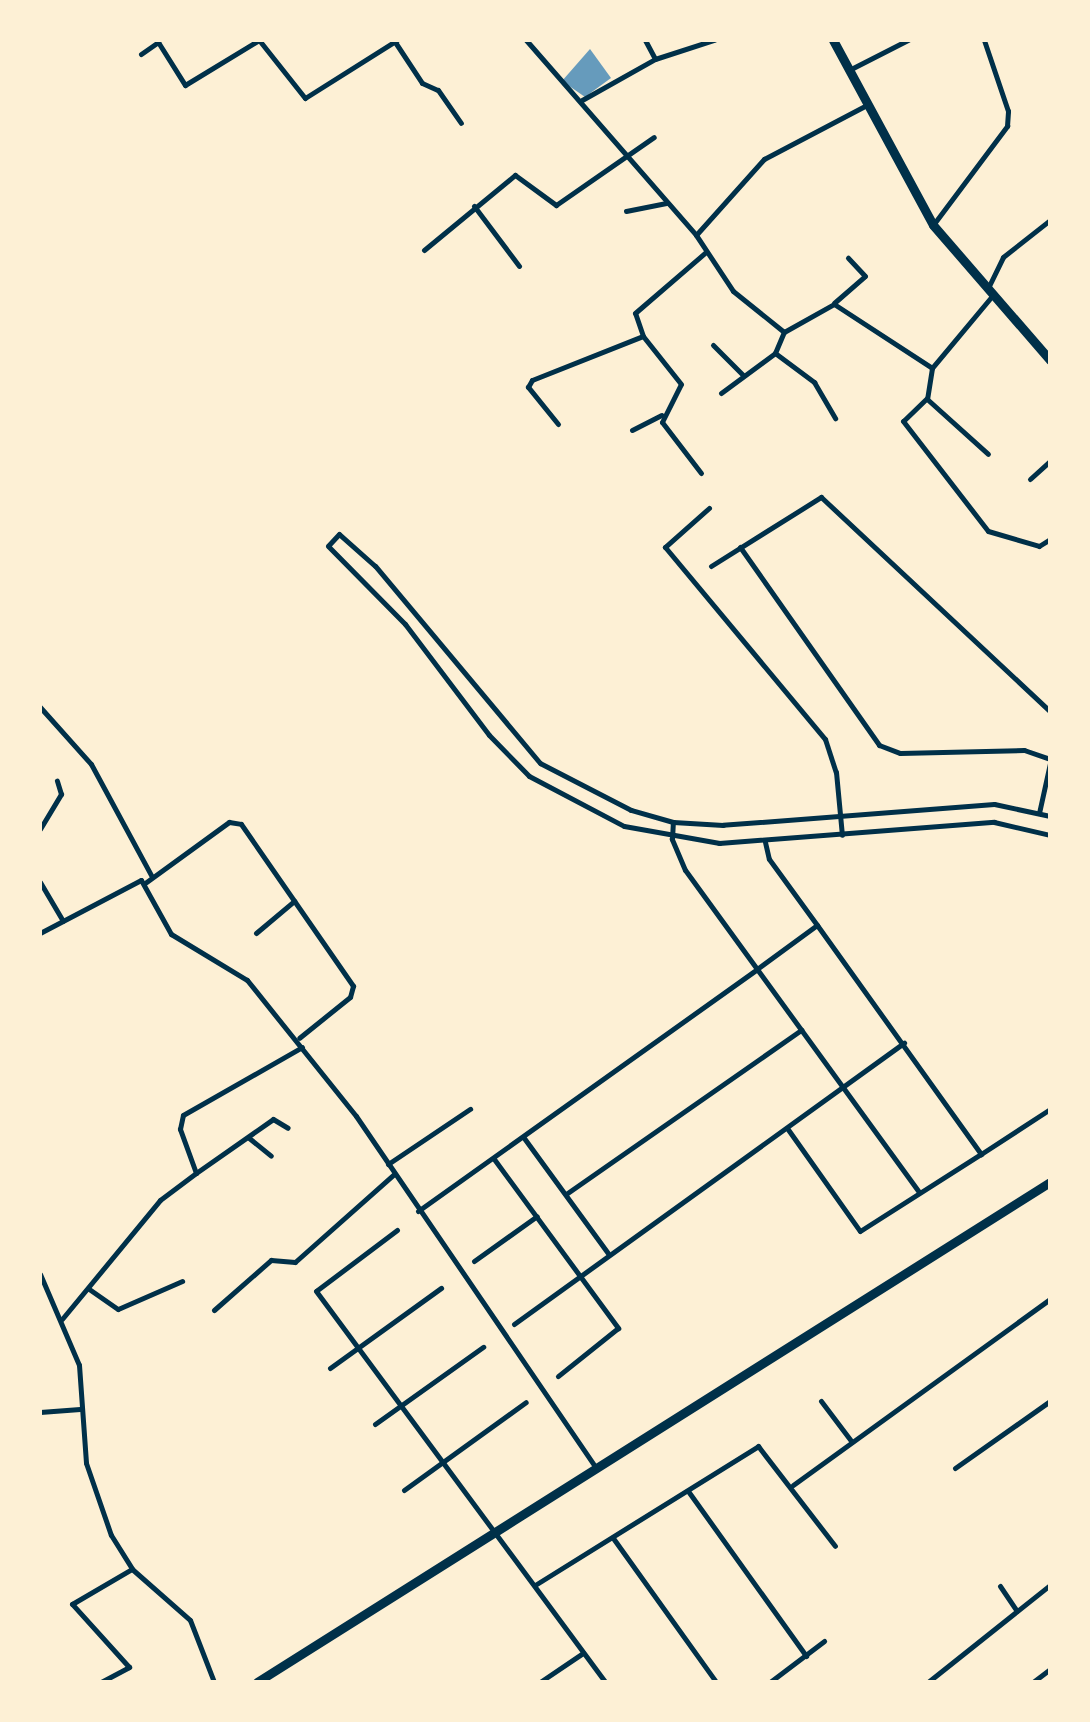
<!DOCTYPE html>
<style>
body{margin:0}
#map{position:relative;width:1090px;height:1722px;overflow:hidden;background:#fdf0d5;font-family:"Crimson Pro",serif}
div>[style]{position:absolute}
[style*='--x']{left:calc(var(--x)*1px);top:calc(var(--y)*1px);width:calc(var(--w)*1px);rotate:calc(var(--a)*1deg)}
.water>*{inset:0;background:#669bbc}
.minor>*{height:5px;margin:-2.5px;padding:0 2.5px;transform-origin:2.5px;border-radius:2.5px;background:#003049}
.primary>*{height:9px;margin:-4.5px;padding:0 4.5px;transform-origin:4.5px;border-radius:4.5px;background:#003049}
span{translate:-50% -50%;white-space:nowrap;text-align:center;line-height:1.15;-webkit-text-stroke:9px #fdf0d5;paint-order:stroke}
.frame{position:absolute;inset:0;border:42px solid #fdf0d5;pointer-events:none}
</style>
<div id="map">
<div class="water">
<i style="clip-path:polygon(590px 49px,611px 78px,585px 97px,562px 81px)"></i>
</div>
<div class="minor">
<i style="--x:259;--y:40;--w:74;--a:51.6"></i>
<i style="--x:305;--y:98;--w:109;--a:-32.2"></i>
<i style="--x:526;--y:40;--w:259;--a:48.9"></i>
<i style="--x:696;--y:235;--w:67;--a:56.5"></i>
<i style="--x:733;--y:291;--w:65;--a:38.8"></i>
<i style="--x:645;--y:40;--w:21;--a:62"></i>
<i style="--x:395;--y:42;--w:49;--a:56.6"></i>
<i style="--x:422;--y:83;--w:17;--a:24"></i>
<i style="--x:438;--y:90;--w:40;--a:55.1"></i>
<i style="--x:141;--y:54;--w:21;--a:-35"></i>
<i style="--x:158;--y:42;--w:51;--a:57.9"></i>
<i style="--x:185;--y:85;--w:87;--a:-31.3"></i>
<i style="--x:849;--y:70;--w:66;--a:-27"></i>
<i style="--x:582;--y:100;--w:84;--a:-29.3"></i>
<i style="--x:655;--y:59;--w:62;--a:-17.9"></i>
<i style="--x:474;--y:206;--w:75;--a:53.1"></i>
<i style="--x:626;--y:211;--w:41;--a:-11.3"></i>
<i style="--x:933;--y:225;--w:124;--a:-53.2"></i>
<i style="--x:1007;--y:126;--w:15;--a:-86"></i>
<i style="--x:1008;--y:111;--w:75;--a:-108.7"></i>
<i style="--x:696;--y:235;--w:102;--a:-48.2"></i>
<i style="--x:764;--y:159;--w:116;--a:-27.7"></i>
<i style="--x:424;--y:250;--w:118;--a:-39.5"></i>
<i style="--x:515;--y:175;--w:51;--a:36.2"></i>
<i style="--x:556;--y:205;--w:119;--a:-34.8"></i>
<i style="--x:988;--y:288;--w:34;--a:-64"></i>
<i style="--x:1003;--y:257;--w:60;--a:-38.2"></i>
<i style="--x:992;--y:296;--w:94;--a:129.8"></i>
<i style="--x:932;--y:368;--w:30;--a:99"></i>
<i style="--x:927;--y:398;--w:33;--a:136"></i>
<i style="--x:903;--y:421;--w:139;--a:52.3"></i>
<i style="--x:988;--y:531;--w:53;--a:16.4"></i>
<i style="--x:1039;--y:546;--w:13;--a:-32"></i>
<i style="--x:834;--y:303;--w:41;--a:-41.1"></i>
<i style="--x:865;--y:276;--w:25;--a:-133"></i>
<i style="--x:713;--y:345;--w:42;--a:45"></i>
<i style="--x:775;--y:353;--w:49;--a:36.6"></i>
<i style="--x:814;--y:382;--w:42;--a:59.7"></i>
<i style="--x:721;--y:393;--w:67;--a:-36.5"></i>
<i style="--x:775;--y:353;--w:23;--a:-67"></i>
<i style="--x:784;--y:332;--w:57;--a:-29.2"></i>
<i style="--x:834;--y:304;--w:117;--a:33.1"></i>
<i style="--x:927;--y:399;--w:82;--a:42"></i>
<i style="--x:558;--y:424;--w:48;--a:-129"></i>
<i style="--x:528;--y:387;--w:8;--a:-60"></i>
<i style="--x:532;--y:380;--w:119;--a:-21.6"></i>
<i style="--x:632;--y:430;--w:33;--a:-27"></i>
<i style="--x:701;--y:473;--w:64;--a:-127.4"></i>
<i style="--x:662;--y:422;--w:42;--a:-63.4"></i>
<i style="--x:681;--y:384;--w:61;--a:-128.4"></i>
<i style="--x:643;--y:336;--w:24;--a:-109"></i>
<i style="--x:635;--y:313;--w:94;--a:-40.7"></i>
<i style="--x:1030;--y:479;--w:27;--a:-42"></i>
<i style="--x:709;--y:508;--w:59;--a:138.4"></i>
<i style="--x:665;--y:547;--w:250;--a:50.2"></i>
<i style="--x:825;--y:739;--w:35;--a:72"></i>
<i style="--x:836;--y:772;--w:63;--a:84.6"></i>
<i style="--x:740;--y:547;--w:242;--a:54.9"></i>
<i style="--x:879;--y:745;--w:22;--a:21"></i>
<i style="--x:900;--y:753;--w:124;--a:-1.4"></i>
<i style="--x:1024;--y:750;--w:28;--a:19"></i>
<i style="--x:711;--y:566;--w:130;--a:-32.1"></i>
<i style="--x:821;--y:497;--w:313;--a:43.1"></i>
<i style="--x:40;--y:707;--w:76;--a:48.2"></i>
<i style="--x:91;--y:764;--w:128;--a:61.6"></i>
<i style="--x:1039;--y:813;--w:51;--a:-77.6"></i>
<i style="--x:1050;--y:816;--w:57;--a:-167.9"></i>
<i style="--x:994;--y:804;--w:272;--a:175.6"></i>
<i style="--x:723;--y:825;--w:50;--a:-176.6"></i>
<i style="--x:673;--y:822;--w:44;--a:-164.1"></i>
<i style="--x:631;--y:810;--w:102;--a:-152.7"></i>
<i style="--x:540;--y:763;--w:257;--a:-129.9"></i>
<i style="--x:375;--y:566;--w:48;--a:-138.4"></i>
<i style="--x:339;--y:534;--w:16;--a:133"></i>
<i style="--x:328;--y:546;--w:110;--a:45.4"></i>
<i style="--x:405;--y:624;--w:139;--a:52.9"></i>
<i style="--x:489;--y:735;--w:57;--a:45.7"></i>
<i style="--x:529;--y:776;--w:107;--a:27.8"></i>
<i style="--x:624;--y:826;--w:97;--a:10.1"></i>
<i style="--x:719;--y:843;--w:276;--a:-4.4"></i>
<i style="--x:994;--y:822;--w:57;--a:13.1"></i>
<i style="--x:40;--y:829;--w:41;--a:-59"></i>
<i style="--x:61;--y:794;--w:14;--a:-107"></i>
<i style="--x:765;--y:842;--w:17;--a:77"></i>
<i style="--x:769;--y:859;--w:82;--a:54"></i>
<i style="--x:40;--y:882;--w:45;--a:59.5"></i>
<i style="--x:145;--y:883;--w:104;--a:-36"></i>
<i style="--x:229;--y:822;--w:12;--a:9"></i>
<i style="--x:241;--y:824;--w:197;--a:55.3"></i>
<i style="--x:353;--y:986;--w:11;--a:105"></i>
<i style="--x:350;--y:997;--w:65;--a:141.2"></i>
<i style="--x:40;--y:933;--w:114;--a:-27.7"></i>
<i style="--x:141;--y:880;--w:62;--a:60.9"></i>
<i style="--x:171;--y:934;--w:89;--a:31.2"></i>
<i style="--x:247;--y:980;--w:174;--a:51.3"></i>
<i style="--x:356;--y:1116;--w:425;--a:55.7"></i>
<i style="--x:256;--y:933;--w:50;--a:-40.1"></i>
<i style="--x:787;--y:1128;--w:126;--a:54.7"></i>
<i style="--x:860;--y:1231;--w:143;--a:-32.5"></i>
<i style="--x:249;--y:1138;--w:28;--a:39"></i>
<i style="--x:524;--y:1138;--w:142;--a:53.9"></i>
<i style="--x:494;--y:1159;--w:210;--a:53.7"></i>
<i style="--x:618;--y:1328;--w:77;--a:141.3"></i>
<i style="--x:388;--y:1164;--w:99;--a:-33.9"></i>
<i style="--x:196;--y:1173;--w:94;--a:-35"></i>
<i style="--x:273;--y:1119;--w:17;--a:31"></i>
<i style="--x:919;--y:1192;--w:276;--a:-126"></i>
<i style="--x:757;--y:969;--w:74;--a:-36.3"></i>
<i style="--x:817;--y:925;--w:282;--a:54.4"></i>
<i style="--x:981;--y:1154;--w:82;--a:-33.1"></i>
<i style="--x:566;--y:1194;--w:287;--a:-34.9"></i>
<i style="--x:418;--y:1211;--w:417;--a:-35.5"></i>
<i style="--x:757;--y:969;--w:122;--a:-126"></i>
<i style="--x:685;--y:870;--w:34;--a:-113"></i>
<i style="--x:672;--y:839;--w:17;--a:-87"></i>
<i style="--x:397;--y:1230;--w:101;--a:143"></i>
<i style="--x:316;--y:1291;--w:486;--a:53.5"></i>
<i style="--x:474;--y:1261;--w:77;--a:-35.5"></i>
<i style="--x:40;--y:1274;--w:99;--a:66.8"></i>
<i style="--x:79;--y:1365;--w:98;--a:85.9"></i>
<i style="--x:86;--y:1463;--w:76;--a:70.9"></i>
<i style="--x:111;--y:1535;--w:40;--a:58"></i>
<i style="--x:132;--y:1569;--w:77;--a:41.3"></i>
<i style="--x:190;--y:1620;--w:66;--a:68.8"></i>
<i style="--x:89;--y:1289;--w:35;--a:35"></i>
<i style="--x:118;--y:1309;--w:70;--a:-23.6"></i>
<i style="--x:214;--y:1310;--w:76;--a:-41.3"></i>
<i style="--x:271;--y:1260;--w:24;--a:5"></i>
<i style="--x:295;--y:1262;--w:132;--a:-41.6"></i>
<i style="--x:62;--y:1319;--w:154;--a:-50.5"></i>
<i style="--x:160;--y:1200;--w:45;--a:-36.9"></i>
<i style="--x:196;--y:1173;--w:47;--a:-110"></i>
<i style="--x:180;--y:1129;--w:14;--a:-78"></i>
<i style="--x:183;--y:1115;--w:137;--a:-29.7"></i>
<i style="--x:514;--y:1324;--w:481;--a:-35.8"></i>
<i style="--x:330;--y:1368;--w:137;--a:-35.8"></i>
<i style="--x:821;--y:1401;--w:51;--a:52.9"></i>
<i style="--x:40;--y:1412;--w:40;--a:-4.3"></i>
<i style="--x:375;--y:1424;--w:133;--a:-35.5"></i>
<i style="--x:955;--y:1468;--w:116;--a:-35.2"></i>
<i style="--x:793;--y:1485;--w:317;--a:-35.9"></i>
<i style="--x:404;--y:1490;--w:150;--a:-35.8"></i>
<i style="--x:688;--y:1491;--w:203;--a:54.4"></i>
<i style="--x:613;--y:1538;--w:177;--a:54.4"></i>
<i style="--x:535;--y:1585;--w:263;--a:-31.9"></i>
<i style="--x:758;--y:1446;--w:126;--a:52.4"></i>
<i style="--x:1000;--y:1586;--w:30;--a:56"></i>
<i style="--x:101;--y:1682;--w:32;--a:-28"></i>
<i style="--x:129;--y:1667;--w:85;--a:-132.1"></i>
<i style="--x:72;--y:1604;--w:69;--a:-30.3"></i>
<i style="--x:540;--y:1682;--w:52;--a:-34"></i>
<i style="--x:770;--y:1682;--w:68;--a:-37.2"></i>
<i style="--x:928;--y:1682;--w:156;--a:-38.5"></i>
<i style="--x:1033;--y:1682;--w:21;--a:-37"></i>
</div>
<div class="primary">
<i style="--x:833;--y:40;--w:210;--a:61.6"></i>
<i style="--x:933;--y:225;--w:179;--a:49.1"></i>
<i style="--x:257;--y:1682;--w:937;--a:-32.23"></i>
</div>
<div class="frame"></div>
</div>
